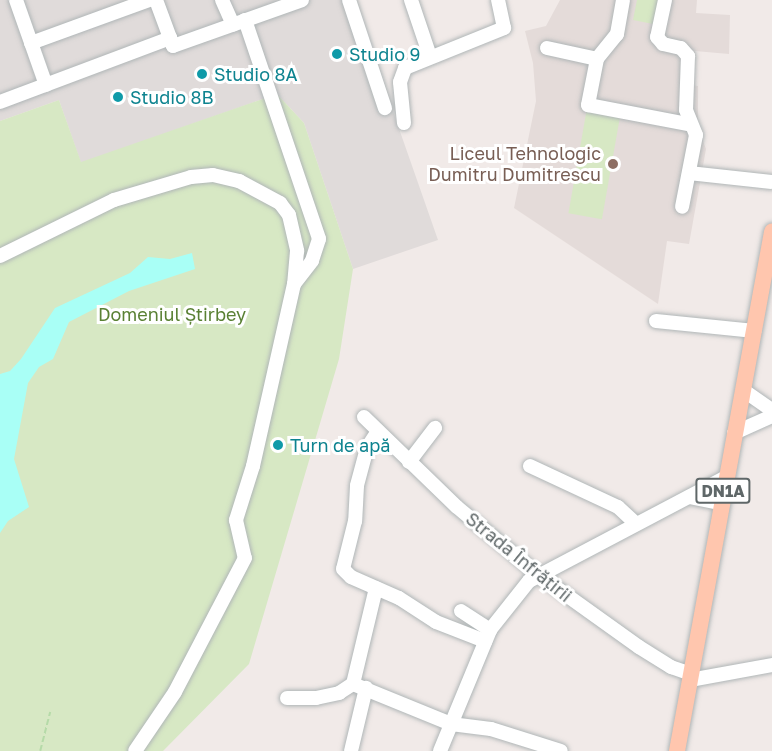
<!DOCTYPE html>
<meta charset="utf-8">
<style>
body{margin:0}
#map{position:relative;width:772px;height:751px;overflow:hidden;background:#f1eae8;font-family:"Golos Text",sans-serif}
div>[style]{position:absolute}
[style*='--x']{left:calc(var(--x)*1px);top:calc(var(--y)*1px);width:calc(var(--w)*1px);rotate:calc(var(--a)*1deg)}
.industrial>*{inset:0;background:#e0dbda}
.education>*{inset:0;background:#e4dbd9}
.green>*{inset:0;background:#d7e8c4;transform-origin:0 0}
.water>*{inset:0;background:#a9fff6}
.path>*{height:1.5px;margin-top:-0.75px;transform-origin:0;background:repeating-linear-gradient(90deg,#b5daa8 0 6px,transparent 0 9px)}
.roads{filter:drop-shadow(0 0 2px #b0b6b7) drop-shadow(0 0 2px #b0b6b7)}
.minor>*{height:14px;margin:-7px;padding:0 7px;transform-origin:7px;border-radius:7px;background:#fff}
.major>*{height:16px;margin:-8px;padding:0 8px;transform-origin:8px;border-radius:8px;background:#ffc6ae}
.dots>*{width:16px;height:16px;translate:-50% -50%;box-sizing:border-box;border:3px solid #fff;border-radius:50%}
span{translate:-50% -50%;white-space:nowrap;text-align:center;line-height:1.15;-webkit-text-stroke:6px #fff;paint-order:stroke}
.shield-label span{padding:2px 4px;background:#fff;border:2px solid;border-radius:4px;-webkit-text-stroke-width:0}
.shield-label{font-size:16px;color:#5f6768;font-weight:700}
.culture-label{font-size:18px;color:#0d838f}
.left{translate:0 -50%;text-align:left}
.education-label{font-size:18px;color:#785e54}
.right{translate:-100% -50%;text-align:right}
.park-label{font-size:18px;color:#5a8134}
.street-label{font-size:18px;color:#5f6768}
</style>
<div id="map">
<div class="industrial">
<i style="clip-path:polygon(0 0,354px 0,438px 240px,353px 269px,304px 123px,277px 94px,81px 163px,59px 100px,0 121px)"></i>
</div>
<div class="education">
<i style="clip-path:polygon(560px 0,697px 0,696px 13px,730px 15px,729px 54px,695px 51px,693px 85px,698px 86px,698px 128px,706px 149px,689px 244px,667px 241px,658px 304px,514px 208px,536px 101px,533px 63px,525px 31px,546px 26px)"></i>
</div>
<div class="green">
<i style="clip-path:polygon(637px 0,663px 0,658px 25px,633px 20px)"></i>
<i style="clip-path:polygon(277px 94px,304px 123px,353px 269px,339px 359px,249px 664px,163px 751px,0 751px,0 121px,59px 100px,81px 162px)"></i>
<i style="left:587px;top:108px;width:34px;height:107px;rotate:10deg"></i>
</div>
<div class="water">
<i style="clip-path:polygon(192px 253px,195px 269px,129px 291px,69px 322px,53px 359px,39px 367px,28px 383px,14px 459px,29px 507px,8px 521px,0 533px,0 374px,10px 371px,21px 359px,55px 308px,130px 273px,148px 257px,170px 259px)"></i>
</div>
<div class="path">
<i style="--x:40;--y:751;--w:40;--a:-75.6"></i>
</div>
<div class="roads">
<div class="minor">
<i style="--x:16;--y:0;--w:90;--a:70.6"></i>
<i style="--x:156;--y:0;--w:49;--a:69.7"></i>
<i style="--x:173;--y:46;--w:137;--a:-19.6"></i>
<i style="--x:222;--y:0;--w:27;--a:66"></i>
<i style="--x:349;--y:0;--w:114;--a:71.6"></i>
<i style="--x:411;--y:0;--w:59;--a:71.3"></i>
<i style="--x:623;--y:0;--w:35;--a:100"></i>
<i style="--x:617;--y:34;--w:32;--a:129"></i>
<i style="--x:597;--y:59;--w:47;--a:101.1"></i>
<i style="--x:588;--y:105;--w:102;--a:10.8"></i>
<i style="--x:665;--y:0;--w:38;--a:102"></i>
<i style="--x:657;--y:37;--w:9;--a:49"></i>
<i style="--x:663;--y:44;--w:18;--a:13"></i>
<i style="--x:681;--y:48;--w:11;--a:49"></i>
<i style="--x:688;--y:56;--w:54;--a:92.1"></i>
<i style="--x:686;--y:110;--w:27;--a:68"></i>
<i style="--x:696;--y:135;--w:73;--a:101"></i>
<i style="--x:245;--y:20;--w:231;--a:71.3"></i>
<i style="--x:319;--y:239;--w:23;--a:108"></i>
<i style="--x:312;--y:261;--w:29;--a:128"></i>
<i style="--x:31;--y:43;--w:126;--a:-20"></i>
<i style="--x:547;--y:48;--w:51;--a:12.4"></i>
<i style="--x:0;--y:102;--w:182;--a:-20.6"></i>
<i style="--x:404;--y:123;--w:41;--a:-95.6"></i>
<i style="--x:400;--y:82;--w:15;--a:-70"></i>
<i style="--x:405;--y:68;--w:107;--a:-22"></i>
<i style="--x:504;--y:28;--w:29;--a:-102"></i>
<i style="--x:689;--y:173;--w:83;--a:6.2"></i>
<i style="--x:0;--y:256;--w:127;--a:-26.2"></i>
<i style="--x:114;--y:200;--w:80;--a:-16.6"></i>
<i style="--x:191;--y:177;--w:22;--a:-5"></i>
<i style="--x:213;--y:175;--w:27;--a:13"></i>
<i style="--x:239;--y:181;--w:47;--a:28.2"></i>
<i style="--x:280;--y:203;--w:15;--a:53"></i>
<i style="--x:289;--y:215;--w:37;--a:77"></i>
<i style="--x:297;--y:251;--w:33;--a:95"></i>
<i style="--x:294;--y:284;--w:187;--a:102.7"></i>
<i style="--x:253;--y:466;--w:57;--a:107.5"></i>
<i style="--x:236;--y:520;--w:39;--a:77"></i>
<i style="--x:245;--y:558;--w:151;--a:117.6"></i>
<i style="--x:175;--y:692;--w:71;--a:124.1"></i>
<i style="--x:656;--y:321;--w:99;--a:5.8"></i>
<i style="--x:743;--y:390;--w:35;--a:35"></i>
<i style="--x:364;--y:417;--w:129;--a:44.1"></i>
<i style="--x:457;--y:507;--w:104;--a:39.9"></i>
<i style="--x:537;--y:574;--w:125;--a:35.6"></i>
<i style="--x:639;--y:647;--w:38;--a:32"></i>
<i style="--x:671;--y:667;--w:21;--a:19"></i>
<i style="--x:378;--y:431;--w:20;--a:123"></i>
<i style="--x:367;--y:448;--w:39;--a:105"></i>
<i style="--x:357;--y:486;--w:35;--a:93"></i>
<i style="--x:355;--y:521;--w:49;--a:104"></i>
<i style="--x:343;--y:569;--w:11;--a:45"></i>
<i style="--x:351;--y:577;--w:52;--a:23.6"></i>
<i style="--x:399;--y:598;--w:44;--a:33"></i>
<i style="--x:436;--y:622;--w:53;--a:21.2"></i>
<i style="--x:734;--y:433;--w:42;--a:-24.1"></i>
<i style="--x:409;--y:462;--w:43;--a:-52.6"></i>
<i style="--x:530;--y:466;--w:97;--a:25"></i>
<i style="--x:618;--y:507;--w:23;--a:43"></i>
<i style="--x:689;--y:497;--w:33;--a:11"></i>
<i style="--x:376;--y:588;--w:99;--a:103.5"></i>
<i style="--x:353;--y:684;--w:106;--a:22.2"></i>
<i style="--x:451;--y:724;--w:40;--a:7.1"></i>
<i style="--x:491;--y:729;--w:73;--a:17.4"></i>
<i style="--x:461;--y:611;--w:35;--a:33"></i>
<i style="--x:690;--y:680;--w:83;--a:-10.4"></i>
<i style="--x:287;--y:698;--w:29;--a:0"></i>
<i style="--x:316;--y:698;--w:24;--a:-12"></i>
<i style="--x:339;--y:693;--w:17;--a:-33"></i>
<i style="--x:351;--y:751;--w:65;--a:-76.6"></i>
<i style="--x:440;--y:751;--w:131;--a:-67.5"></i>
<i style="--x:490;--y:630;--w:63;--a:-51.5"></i>
<i style="--x:529;--y:581;--w:223;--a:-27.8"></i>
</div>
<div class="major">
<i style="--x:677;--y:751;--w:528;--a:-79.63"></i>
</div>
</div>
<div class="dots">
<i style="left:337px;top:54px;background:#0f9aa8"></i>
<i style="left:202px;top:74px;background:#0f9aa8"></i>
<i style="left:118px;top:97px;background:#0f9aa8"></i>
<i style="left:613px;top:164px;background:#8d6e63"></i>
<i style="left:278px;top:445px;background:#0f9aa8"></i>
</div>
<div class="shield-label">
<span style="left:723px;top:491px">DN1A</span>
</div>
<div class="culture-label">
<span class="left" style="left:349px;top:54px">Studio 9</span>
<span class="left" style="left:214px;top:74px">Studio 8A</span>
<span class="left" style="left:130px;top:97px">Studio 8B</span>
<span class="left" style="left:290px;top:445px">Turn de apă</span>
</div>
<div class="education-label">
<span class="right" style="left:601px;top:164px">Liceul Tehnologic<br>Dumitru Dumitrescu</span>
</div>
<div class="park-label">
<span style="left:172px;top:314px">Domeniul Știrbey</span>
</div>
<div class="street-label">
<span style="left:519px;top:557px;rotate:39deg">Strada Înfrățirii</span>
</div>
</div>
